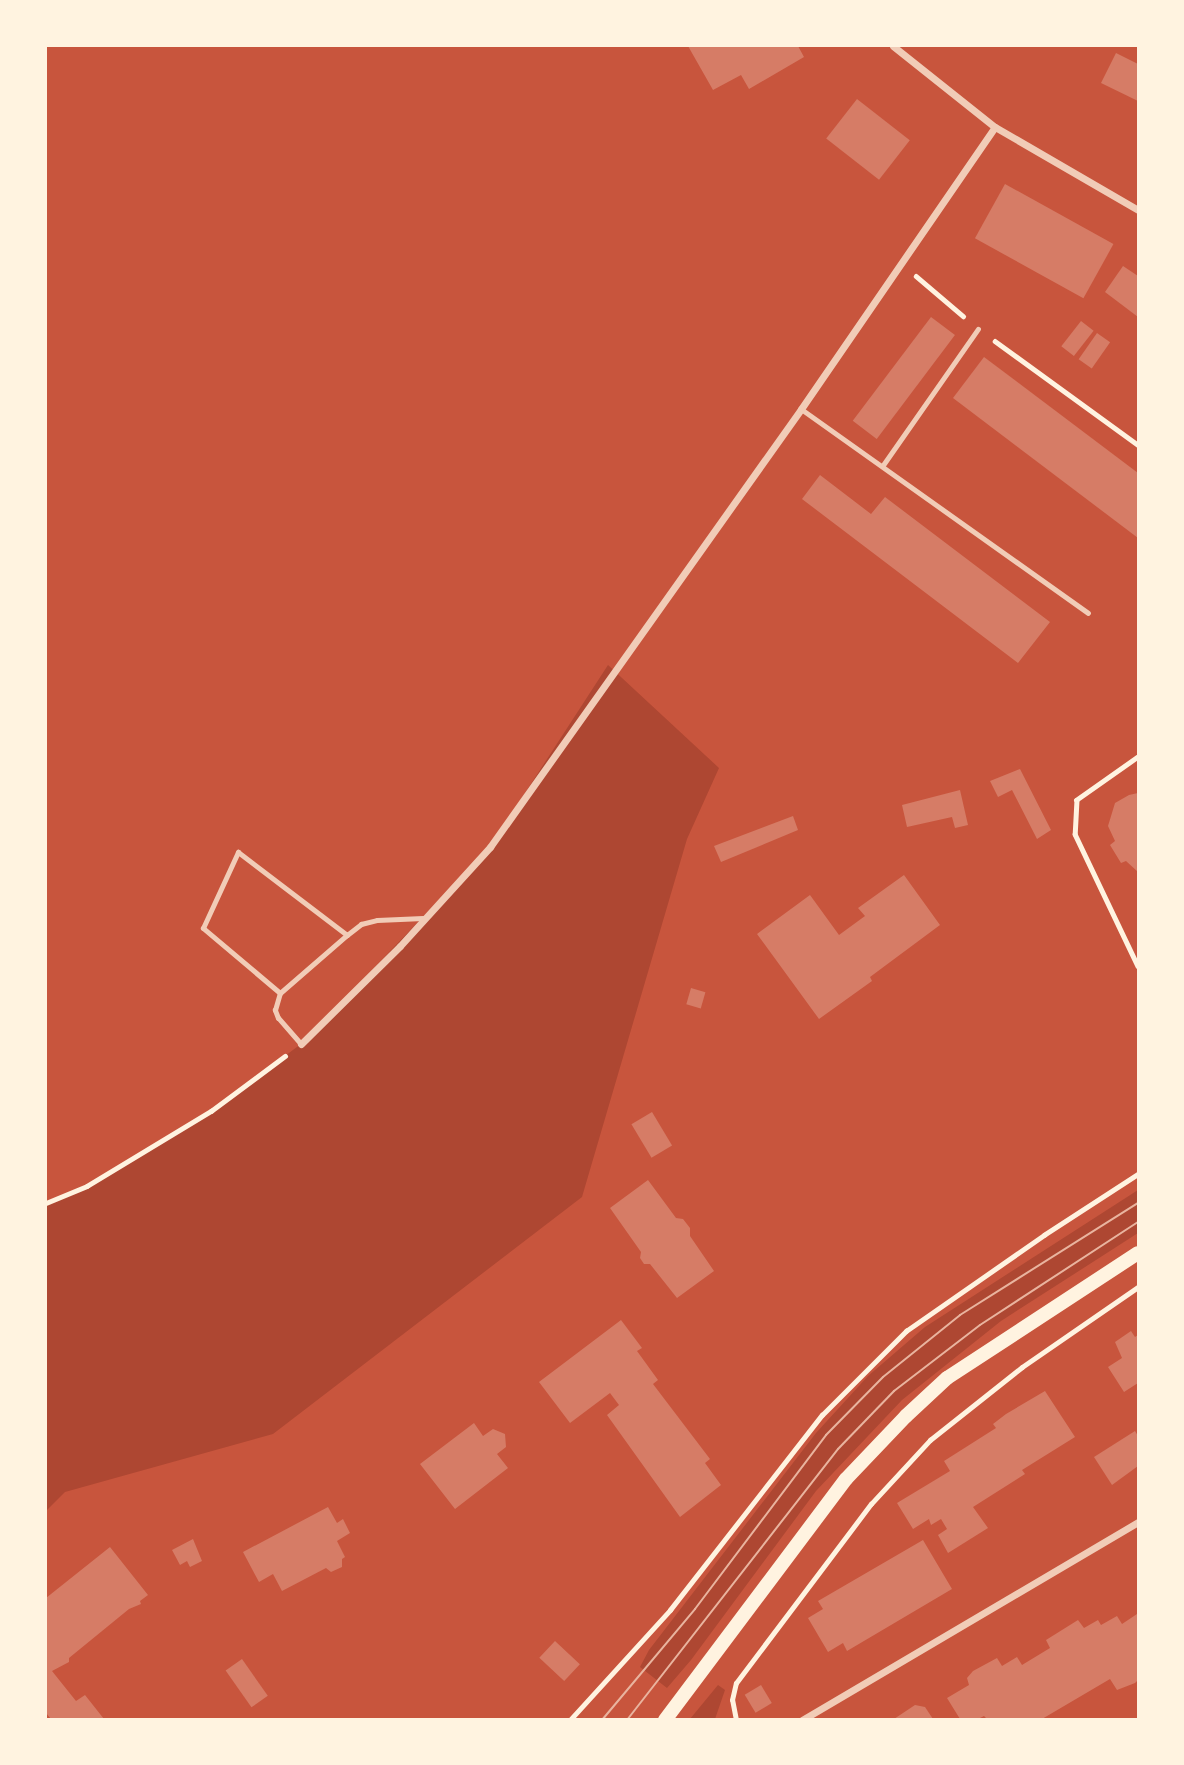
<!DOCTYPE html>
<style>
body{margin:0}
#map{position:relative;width:1184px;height:1765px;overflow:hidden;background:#c8553d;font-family:Helvetica,sans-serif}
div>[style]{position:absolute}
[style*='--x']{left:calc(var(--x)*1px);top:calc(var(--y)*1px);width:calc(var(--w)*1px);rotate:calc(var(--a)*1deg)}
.green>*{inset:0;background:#ae4732}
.building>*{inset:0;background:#d67c66;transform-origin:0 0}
.path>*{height:4.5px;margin:-2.25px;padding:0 2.25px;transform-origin:2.25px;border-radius:2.25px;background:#fff3e0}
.service>*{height:5px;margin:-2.5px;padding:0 2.5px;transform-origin:2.5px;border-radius:2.5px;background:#f1ccb7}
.minor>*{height:7px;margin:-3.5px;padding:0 3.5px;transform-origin:3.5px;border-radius:3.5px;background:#f1ccb7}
.secondary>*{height:14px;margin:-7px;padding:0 7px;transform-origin:7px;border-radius:7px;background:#fff3e0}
.tram>*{height:2px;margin:-1px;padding:0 1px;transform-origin:1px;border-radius:1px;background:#e9b49f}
span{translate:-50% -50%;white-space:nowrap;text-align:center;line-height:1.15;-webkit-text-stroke:7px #fff3e0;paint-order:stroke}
.frame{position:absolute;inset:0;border:47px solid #fff3e0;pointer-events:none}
</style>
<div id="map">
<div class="green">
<i style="clip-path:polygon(608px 665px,719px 768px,687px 839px,582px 1197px,273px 1434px,65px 1492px,46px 1511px,46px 1203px,87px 1186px,211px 1111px,301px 1044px,490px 847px)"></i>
<i style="clip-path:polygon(1138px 1190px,1138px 1233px,1001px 1321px,902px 1400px,816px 1491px,691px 1660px,667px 1688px,640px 1667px,649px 1650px,816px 1433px,868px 1376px,925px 1327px)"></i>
<i style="clip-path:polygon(718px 1685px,725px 1690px,715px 1719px,690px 1719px)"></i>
</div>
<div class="building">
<i style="clip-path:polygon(688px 46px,798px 46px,804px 57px,749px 89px,741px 75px,713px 90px)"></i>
<i style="clip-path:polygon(1116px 53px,1138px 64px,1138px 101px,1101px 83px)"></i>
<i style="left:857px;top:99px;width:67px;height:50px;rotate:38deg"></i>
<i style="left:1005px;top:184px;width:124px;height:62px;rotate:29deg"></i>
<i style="clip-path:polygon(1123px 266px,1138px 276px,1138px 317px,1105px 292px)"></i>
<i style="left:931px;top:317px;width:30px;height:130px;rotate:37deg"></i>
<i style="left:1081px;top:321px;width:16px;height:32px;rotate:38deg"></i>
<i style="left:1097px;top:333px;width:16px;height:32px;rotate:35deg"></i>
<i style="clip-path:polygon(984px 357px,1138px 473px,1138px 538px,953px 398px)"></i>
<i style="clip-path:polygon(820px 475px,871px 514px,885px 497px,1050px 622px,1018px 663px,802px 499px)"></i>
<i style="clip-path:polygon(1020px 769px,1051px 830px,1037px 839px,1012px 790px,998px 797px,990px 781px)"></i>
<i style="clip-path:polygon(960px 790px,968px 825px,955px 828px,952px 817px,907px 827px,902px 805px)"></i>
<i style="clip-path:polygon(1138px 793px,1138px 872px,1126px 861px,1121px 863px,1110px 845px,1115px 841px,1108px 826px,1115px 803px,1129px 795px)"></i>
<i style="clip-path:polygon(793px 816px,798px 830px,721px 862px,714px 846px)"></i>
<i style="clip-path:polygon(904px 875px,940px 925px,870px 977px,872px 981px,819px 1019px,757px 934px,810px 895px,839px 935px,865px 916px,858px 908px)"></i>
<i style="left:691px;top:988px;width:15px;height:17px;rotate:16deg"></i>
<i style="left:652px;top:1112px;width:39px;height:24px;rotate:59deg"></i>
<i style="clip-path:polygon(648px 1180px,676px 1218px,683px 1219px,690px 1228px,690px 1236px,714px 1271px,677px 1298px,650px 1264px,644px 1264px,640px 1258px,641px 1252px,610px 1208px)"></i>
<i style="clip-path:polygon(621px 1320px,642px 1348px,637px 1351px,658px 1380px,653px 1384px,710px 1459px,705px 1463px,721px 1485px,680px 1517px,607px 1415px,619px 1405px,610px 1393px,570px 1423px,539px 1382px)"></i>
<i style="clip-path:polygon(1131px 1331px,1135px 1337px,1138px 1335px,1138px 1383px,1124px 1392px,1108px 1367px,1122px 1358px,1115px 1342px)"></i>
<i style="clip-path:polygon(1045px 1391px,1075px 1437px,1022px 1470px,1025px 1474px,973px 1507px,988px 1528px,948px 1553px,938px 1535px,947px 1529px,941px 1519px,931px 1525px,929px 1519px,913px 1529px,897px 1503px,950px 1471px,944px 1461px,996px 1428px,993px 1424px,1006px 1414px)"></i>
<i style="clip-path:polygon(474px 1423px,483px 1436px,493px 1429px,505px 1434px,506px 1447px,497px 1454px,508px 1468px,455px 1509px,420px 1464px)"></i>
<i style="clip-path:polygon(1135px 1431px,1138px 1436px,1138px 1466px,1112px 1485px,1094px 1457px)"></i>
<i style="clip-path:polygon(328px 1507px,337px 1523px,343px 1519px,350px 1533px,337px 1541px,345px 1557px,342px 1559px,342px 1567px,331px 1572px,326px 1568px,282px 1591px,273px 1574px,259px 1582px,243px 1552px)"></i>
<i style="clip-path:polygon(193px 1539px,202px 1561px,190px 1567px,187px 1561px,180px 1565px,172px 1550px)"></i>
<i style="clip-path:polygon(923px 1540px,952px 1589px,847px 1651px,843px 1643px,828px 1652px,808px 1618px,823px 1609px,818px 1601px)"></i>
<i style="clip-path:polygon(110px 1547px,148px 1595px,140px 1601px,141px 1604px,129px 1609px,69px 1658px,69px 1662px,52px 1671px,76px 1701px,85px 1695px,104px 1719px,51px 1719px,46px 1713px,46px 1598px)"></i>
<i style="clip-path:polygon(1137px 1614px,1138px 1680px,1135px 1683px,1117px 1690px,1110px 1679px,1042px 1719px,987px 1719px,984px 1716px,978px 1719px,960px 1719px,947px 1698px,969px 1685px,967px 1678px,973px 1671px,997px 1658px,1002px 1666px,1017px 1657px,1022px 1665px,1050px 1648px,1046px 1640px,1078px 1620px,1084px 1628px,1098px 1620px,1101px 1625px,1117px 1616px,1122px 1624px)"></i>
<i style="left:555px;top:1641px;width:34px;height:23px;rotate:43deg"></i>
<i style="left:242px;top:1659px;width:45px;height:20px;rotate:55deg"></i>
<i style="left:761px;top:1685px;width:21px;height:19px;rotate:59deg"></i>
<i style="clip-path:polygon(915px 1705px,925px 1707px,933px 1719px,894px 1719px)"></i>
</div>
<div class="path">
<i style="--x:916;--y:276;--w:62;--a:40.4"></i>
<i style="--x:995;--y:341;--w:177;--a:36"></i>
<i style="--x:1138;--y:757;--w:75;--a:144.8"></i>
<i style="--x:1077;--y:800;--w:34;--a:93"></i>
<i style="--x:1075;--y:834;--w:146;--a:64.5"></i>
<i style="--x:46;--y:1203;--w:44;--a:-22.5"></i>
<i style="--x:87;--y:1186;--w:145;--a:-31.2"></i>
<i style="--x:211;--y:1111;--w:92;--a:-36.6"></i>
<i style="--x:570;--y:1720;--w:149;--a:-47.7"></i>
<i style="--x:670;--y:1610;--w:247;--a:-52.1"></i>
<i style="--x:822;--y:1415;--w:119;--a:-45"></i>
<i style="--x:906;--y:1331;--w:168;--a:-34.8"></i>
<i style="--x:1044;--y:1235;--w:112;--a:-33"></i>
<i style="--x:736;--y:1720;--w:20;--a:-101"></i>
<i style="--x:732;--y:1700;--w:17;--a:-77"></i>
<i style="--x:736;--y:1683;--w:224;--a:-53"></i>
<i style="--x:871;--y:1504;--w:87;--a:-47.3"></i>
<i style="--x:930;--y:1440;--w:117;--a:-38.4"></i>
<i style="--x:1022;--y:1367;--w:141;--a:-34.6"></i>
</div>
<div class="service">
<i style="--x:801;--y:409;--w:352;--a:35.4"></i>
<i style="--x:883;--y:465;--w:166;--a:-55.1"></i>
<i style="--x:280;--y:993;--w:89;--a:-40.9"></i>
<i style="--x:301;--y:1044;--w:35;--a:-131"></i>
<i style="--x:278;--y:1018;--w:9;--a:-111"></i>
<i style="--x:275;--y:1010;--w:18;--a:-74"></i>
<i style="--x:280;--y:993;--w:101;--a:-139.8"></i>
<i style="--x:203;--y:928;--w:84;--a:-65.3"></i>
<i style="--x:238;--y:852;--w:137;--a:37.3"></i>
<i style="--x:347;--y:935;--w:18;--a:-38"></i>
<i style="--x:361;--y:924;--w:16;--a:-14"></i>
<i style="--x:377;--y:920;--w:46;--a:-2.5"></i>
</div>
<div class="minor">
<i style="--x:893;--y:46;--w:130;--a:38.5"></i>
<i style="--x:995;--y:127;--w:165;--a:30.1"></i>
<i style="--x:301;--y:1044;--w:139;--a:-44.7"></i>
<i style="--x:400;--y:946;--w:134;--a:-47.7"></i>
<i style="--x:490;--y:847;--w:537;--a:-54.62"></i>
<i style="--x:801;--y:409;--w:342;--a:-55.5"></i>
<i style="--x:802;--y:1720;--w:390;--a:-30.5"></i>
</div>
<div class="secondary">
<i style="--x:665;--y:1720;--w:301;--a:-53.1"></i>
<i style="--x:846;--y:1479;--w:87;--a:-46.4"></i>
<i style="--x:906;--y:1416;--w:56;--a:-42.8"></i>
<i style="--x:947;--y:1378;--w:228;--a:-33.2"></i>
</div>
<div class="tram">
<i style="--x:602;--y:1720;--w:145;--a:-50"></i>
<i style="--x:695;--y:1609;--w:218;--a:-53"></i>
<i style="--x:826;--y:1435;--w:81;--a:-45.5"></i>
<i style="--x:883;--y:1377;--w:99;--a:-38.8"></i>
<i style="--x:960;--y:1315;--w:210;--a:-32.2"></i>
<i style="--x:627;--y:1720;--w:343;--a:-52.1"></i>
<i style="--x:838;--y:1449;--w:81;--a:-46"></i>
<i style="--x:894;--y:1391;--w:108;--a:-37.5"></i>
<i style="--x:980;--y:1325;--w:189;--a:-33.1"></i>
</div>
<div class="frame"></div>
</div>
